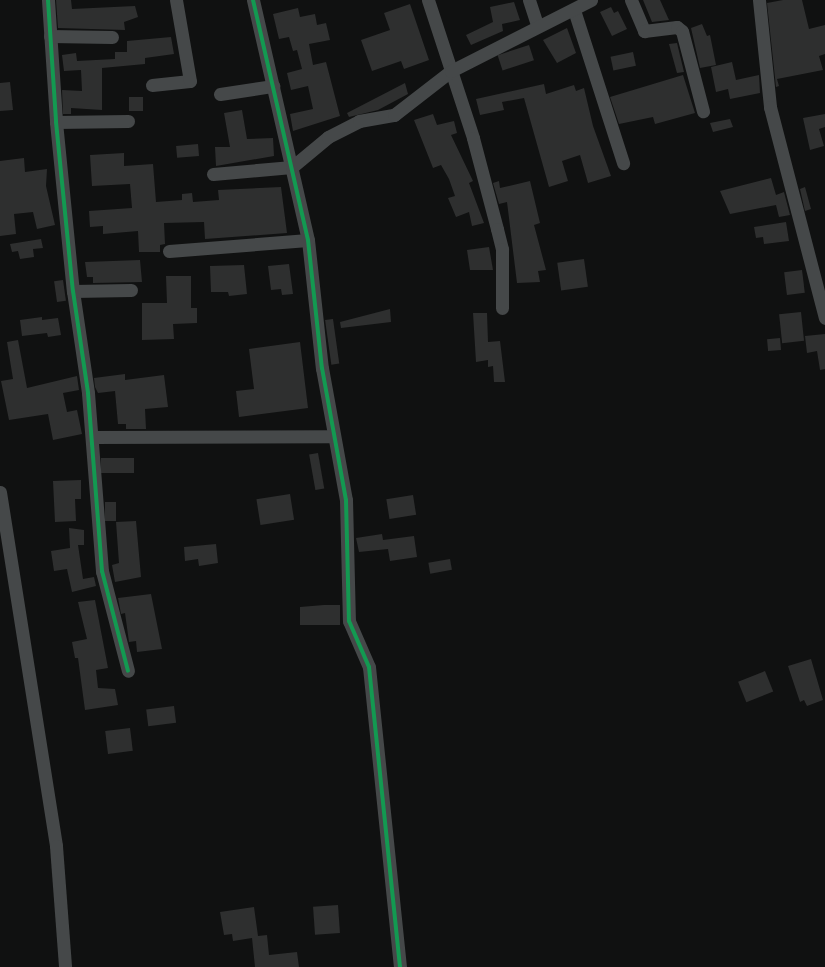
<!DOCTYPE html>
<style>
body{margin:0}
#map{position:relative;width:825px;height:967px;overflow:hidden;background:#101111;font-family:"PT Sans",sans-serif}
div>[style]{position:absolute}
[style*='--x']{left:calc(var(--x)*1px);top:calc(var(--y)*1px);width:calc(var(--w)*1px);rotate:calc(var(--a)*1deg)}
.building>*{inset:0;background:#2e2f2f;transform-origin:0 0}
.minor>*{height:13px;margin:-6.5px;padding:0 6.5px;transform-origin:6.5px;border-radius:6.5px;background:#454849}
.cycleway>*{height:4px;margin:-2px;padding:0 2px;transform-origin:2px;border-radius:2px;background:#139951}
span{translate:-50% -50%;white-space:nowrap;text-align:center;line-height:1.15;-webkit-text-stroke:3.5px #0b0c0c;paint-order:stroke}
</style>
<div id="map">
<div class="building">
<i style="clip-path:polygon(56px 0,71px 0,72px 9px,135px 6px,138px 17px,124px 22px,125px 30px,58px 28px)"></i>
<i style="clip-path:polygon(643px 0,660px 0,669px 20px,652px 22px)"></i>
<i style="clip-path:polygon(783px 0,802px 0,809px 29px,825px 25px,825px 54px,819px 56px,823px 70px,777px 79px,779px 86px,776px 87px,767px 3px)"></i>
<i style="clip-path:polygon(514px 2px,520px 20px,502px 24px,503px 31px,471px 45px,466px 35px,493px 22px,490px 7px)"></i>
<i style="clip-path:polygon(410px 4px,429px 60px,404px 69px,401px 61px,372px 71px,361px 40px,390px 30px,384px 13px)"></i>
<i style="clip-path:polygon(611px 7px,614px 13px,618px 11px,627px 29px,612px 36px,600px 12px)"></i>
<i style="clip-path:polygon(298px 8px,300px 17px,315px 14px,317px 25px,326px 23px,330px 40px,309px 44px,313px 65px,326px 62px,340px 116px,293px 131px,290px 114px,313px 109px,308px 86px,291px 90px,287px 73px,302px 69px,297px 50px,293px 51px,289px 37px,279px 39px,273px 14px)"></i>
<i style="clip-path:polygon(702px 24px,707px 36px,710px 35px,716px 65px,700px 68px,691px 28px)"></i>
<i style="clip-path:polygon(567px 28px,576px 53px,557px 63px,543px 40px)"></i>
<i style="clip-path:polygon(171px 37px,174px 54px,145px 58px,145px 64px,102px 68px,102px 110px,71px 108px,71px 114px,63px 114px,62px 90px,82px 91px,81px 70px,64px 71px,62px 55px,76px 53px,77px 61px,115px 59px,115px 52px,127px 52px,127px 41px)"></i>
<i style="clip-path:polygon(677px 43px,684px 72px,677px 73px,669px 44px)"></i>
<i style="left:529px;top:45px;width:16px;height:33px;rotate:72deg"></i>
<i style="left:633px;top:52px;width:14px;height:23px;rotate:78deg"></i>
<i style="clip-path:polygon(732px 62px,736px 80px,759px 75px,760px 93px,730px 99px,728px 89px,716px 92px,711px 67px)"></i>
<i style="clip-path:polygon(683px 75px,695px 113px,655px 124px,653px 117px,619px 124px,610px 97px)"></i>
<i style="clip-path:polygon(10px 82px,13px 110px,0 111px,0 83px)"></i>
<i style="clip-path:polygon(405px 83px,408px 94px,378px 110px,349px 117px,347px 113px)"></i>
<i style="clip-path:polygon(544px 84px,546px 94px,574px 85px,576px 91px,584px 88px,593px 126px,611px 176px,588px 183px,580px 155px,562px 161px,568px 181px,549px 187px,524px 98px,502px 102px,504px 110px,480px 115px,476px 99px)"></i>
<i style="left:129px;top:97px;width:14px;height:14px"></i>
<i style="clip-path:polygon(242px 110px,247px 139px,273px 138px,274px 156px,216px 166px,215px 147px,230px 147px,224px 113px)"></i>
<i style="clip-path:polygon(433px 114px,437px 125px,454px 121px,457px 133px,451px 135px,473px 181px,469px 183px,484px 223px,472px 226px,469px 212px,456px 217px,448px 198px,455px 196px,449px 179px,441px 165px,433px 168px,414px 120px)"></i>
<i style="clip-path:polygon(825px 114px,825px 127px,819px 129px,824px 146px,810px 150px,803px 118px)"></i>
<i style="clip-path:polygon(730px 119px,733px 127px,713px 132px,710px 123px)"></i>
<i style="left:198px;top:144px;width:12px;height:22px;rotate:85deg"></i>
<i style="clip-path:polygon(124px 153px,124px 166px,153px 164px,156px 202px,182px 200px,182px 194px,192px 193px,193px 202px,219px 200px,218px 190px,281px 187px,287px 233px,205px 239px,204px 222px,164px 223px,165px 244px,160px 245px,160px 252px,139px 252px,138px 231px,103px 234px,103px 226px,90px 227px,89px 211px,132px 208px,130px 184px,92px 186px,90px 155px)"></i>
<i style="clip-path:polygon(24px 158px,25px 172px,47px 169px,46px 186px,55px 225px,37px 229px,33px 212px,14px 214px,16px 234px,0 236px,0 161px)"></i>
<i style="clip-path:polygon(771px 178px,776px 195px,784px 192px,790px 215px,779px 217px,776px 205px,730px 214px,720px 191px)"></i>
<i style="clip-path:polygon(499px 181px,500px 188px,530px 181px,540px 223px,534px 225px,546px 270px,538px 271px,540px 282px,517px 283px,507px 202px,499px 204px,493px 183px)"></i>
<i style="clip-path:polygon(805px 187px,811px 209px,805px 211px,800px 189px)"></i>
<i style="clip-path:polygon(786px 222px,789px 241px,764px 244px,763px 237px,756px 238px,754px 227px)"></i>
<i style="clip-path:polygon(41px 239px,43px 248px,33px 249px,34px 257px,20px 259px,18px 251px,12px 252px,10px 244px)"></i>
<i style="clip-path:polygon(489px 247px,493px 270px,470px 270px,467px 250px)"></i>
<i style="left:584px;top:259px;width:28px;height:27px;rotate:82deg"></i>
<i style="clip-path:polygon(140px 260px,142px 282px,93px 283px,93px 277px,87px 277px,85px 262px)"></i>
<i style="clip-path:polygon(289px 264px,293px 294px,282px 295px,281px 289px,271px 290px,268px 266px)"></i>
<i style="clip-path:polygon(244px 265px,247px 294px,229px 296px,228px 292px,211px 292px,210px 266px)"></i>
<i style="left:802px;top:270px;width:23px;height:18px;rotate:83deg"></i>
<i style="clip-path:polygon(166px 276px,191px 276px,191px 308px,197px 308px,197px 323px,173px 324px,174px 339px,142px 340px,142px 303px,167px 303px)"></i>
<i style="left:63px;top:280px;width:21px;height:9px;rotate:82deg"></i>
<i style="clip-path:polygon(390px 309px,391px 322px,341px 328px,340px 322px)"></i>
<i style="left:801px;top:312px;width:29px;height:22px;rotate:84deg"></i>
<i style="clip-path:polygon(473px 313px,487px 313px,488px 342px,500px 341px,505px 382px,494px 382px,493px 366px,488px 367px,488px 360px,476px 362px)"></i>
<i style="clip-path:polygon(42px 317px,42px 320px,58px 318px,61px 335px,48px 337px,47px 333px,22px 336px,20px 320px)"></i>
<i style="left:333px;top:319px;width:45px;height:8px;rotate:82deg"></i>
<i style="clip-path:polygon(825px 334px,825px 369px,820px 370px,817px 351px,807px 353px,805px 336px)"></i>
<i style="left:780px;top:338px;width:12px;height:13px;rotate:85deg"></i>
<i style="clip-path:polygon(18px 340px,27px 388px,77px 376px,79px 390px,63px 393px,67px 412px,77px 410px,82px 434px,53px 440px,48px 414px,9px 420px,1px 381px,13px 379px,7px 342px)"></i>
<i style="clip-path:polygon(300px 342px,308px 408px,239px 417px,236px 391px,254px 389px,249px 349px)"></i>
<i style="clip-path:polygon(125px 374px,125px 380px,164px 375px,168px 407px,145px 409px,146px 429px,126px 429px,126px 424px,118px 424px,115px 391px,98px 393px,95px 387px,94px 378px)"></i>
<i style="left:318px;top:453px;width:36px;height:9px;rotate:80deg"></i>
<i style="left:101px;top:458px;width:33px;height:15px"></i>
<i style="clip-path:polygon(81px 480px,81px 499px,75px 499px,76px 521px,55px 522px,53px 481px)"></i>
<i style="left:290px;top:494px;width:26px;height:34px;rotate:81deg"></i>
<i style="left:413px;top:495px;width:20px;height:27px;rotate:81deg"></i>
<i style="left:105px;top:502px;width:11px;height:19px"></i>
<i style="clip-path:polygon(136px 521px,141px 577px,115px 582px,112px 565px,119px 563px,116px 522px)"></i>
<i style="clip-path:polygon(69px 528px,84px 530px,84px 545px,78px 545px,83px 579px,94px 577px,96px 586px,72px 592px,67px 569px,54px 571px,51px 551px,70px 548px)"></i>
<i style="clip-path:polygon(382px 534px,383px 540px,414px 536px,417px 557px,390px 561px,388px 549px,359px 552px,356px 538px)"></i>
<i style="clip-path:polygon(216px 544px,218px 563px,199px 566px,198px 559px,185px 561px,184px 547px)"></i>
<i style="left:450px;top:559px;width:11px;height:22px;rotate:80deg"></i>
<i style="clip-path:polygon(151px 594px,162px 649px,137px 652px,136px 641px,129px 642px,125px 613px,121px 614px,118px 598px)"></i>
<i style="clip-path:polygon(95px 600px,108px 668px,96px 670px,98px 688px,115px 689px,118px 705px,85px 710px,78px 658px,75px 658px,72px 642px,87px 639px,78px 602px)"></i>
<i style="clip-path:polygon(324px 605px,340px 605px,340px 625px,300px 625px,300px 607px)"></i>
<i style="clip-path:polygon(811px 659px,823px 700px,807px 706px,804px 700px,800px 702px,788px 666px)"></i>
<i style="left:765px;top:671px;width:22px;height:29px;rotate:68deg"></i>
<i style="left:174px;top:706px;width:17px;height:28px;rotate:83deg"></i>
<i style="left:130px;top:728px;width:23px;height:25px;rotate:83deg"></i>
<i style="left:338px;top:905px;width:28px;height:25px;rotate:86deg"></i>
<i style="clip-path:polygon(254px 907px,258px 936px,267px 935px,269px 955px,297px 952px,299px 967px,255px 967px,252px 938px,233px 941px,232px 934px,224px 935px,220px 912px)"></i>
</div>
<div class="minor">
<i style="--x:48;--y:0;--w:122;--a:86.2"></i>
<i style="--x:56;--y:122;--w:170;--a:84.3"></i>
<i style="--x:73;--y:291;--w:103;--a:81.6"></i>
<i style="--x:88;--y:393;--w:179;--a:85.5"></i>
<i style="--x:102;--y:571;--w:103;--a:75.4"></i>
<i style="--x:253;--y:0;--w:246;--a:77.1"></i>
<i style="--x:308;--y:240;--w:129;--a:83.8"></i>
<i style="--x:322;--y:368;--w:134;--a:79.7"></i>
<i style="--x:346;--y:500;--w:121;--a:88.6"></i>
<i style="--x:349;--y:621;--w:50;--a:66.5"></i>
<i style="--x:369;--y:667;--w:302;--a:84.1"></i>
<i style="--x:428;--y:0;--w:145;--a:71.9"></i>
<i style="--x:473;--y:138;--w:94;--a:75.2"></i>
<i style="--x:497;--y:229;--w:21;--a:76"></i>
<i style="--x:502;--y:249;--w:59;--a:90"></i>
<i style="--x:529;--y:0;--w:25;--a:72"></i>
<i style="--x:631;--y:0;--w:34;--a:67"></i>
<i style="--x:644;--y:31;--w:33;--a:-7"></i>
<i style="--x:677;--y:27;--w:6;--a:39"></i>
<i style="--x:682;--y:31;--w:83;--a:75.3"></i>
<i style="--x:759;--y:0;--w:108;--a:84.1"></i>
<i style="--x:770;--y:107;--w:218;--a:75.4"></i>
<i style="--x:574;--y:10;--w:161;--a:72.2"></i>
<i style="--x:50;--y:36;--w:62;--a:0.9"></i>
<i style="--x:152;--y:85;--w:38;--a:-6"></i>
<i style="--x:190;--y:81;--w:82;--a:-99.8"></i>
<i style="--x:220;--y:94;--w:54;--a:-8.6"></i>
<i style="--x:56;--y:122;--w:72;--a:-0.8"></i>
<i style="--x:213;--y:174;--w:79;--a:-5.1"></i>
<i style="--x:292;--y:167;--w:47;--a:-39.8"></i>
<i style="--x:328;--y:137;--w:35;--a:-27"></i>
<i style="--x:359;--y:121;--w:36;--a:-10"></i>
<i style="--x:394;--y:115;--w:72;--a:-37.7"></i>
<i style="--x:451;--y:71;--w:157;--a:-26.9"></i>
<i style="--x:169;--y:251;--w:139;--a:-4.5"></i>
<i style="--x:73;--y:291;--w:58;--a:-1"></i>
<i style="--x:92;--y:437;--w:240;--a:-0.2"></i>
<i style="--x:0;--y:492;--w:358;--a:81"></i>
<i style="--x:56;--y:846;--w:121;--a:85.7"></i>
</div>
<div class="cycleway">
<i style="--x:48;--y:0;--w:122;--a:86.2"></i>
<i style="--x:56;--y:122;--w:170;--a:84.3"></i>
<i style="--x:73;--y:291;--w:103;--a:81.6"></i>
<i style="--x:88;--y:393;--w:179;--a:85.5"></i>
<i style="--x:102;--y:571;--w:103;--a:75.4"></i>
<i style="--x:253;--y:0;--w:246;--a:77.1"></i>
<i style="--x:308;--y:240;--w:129;--a:83.8"></i>
<i style="--x:322;--y:368;--w:134;--a:79.7"></i>
<i style="--x:346;--y:500;--w:121;--a:88.6"></i>
<i style="--x:349;--y:621;--w:50;--a:66.5"></i>
<i style="--x:369;--y:667;--w:302;--a:84.1"></i>
</div>
</div>
